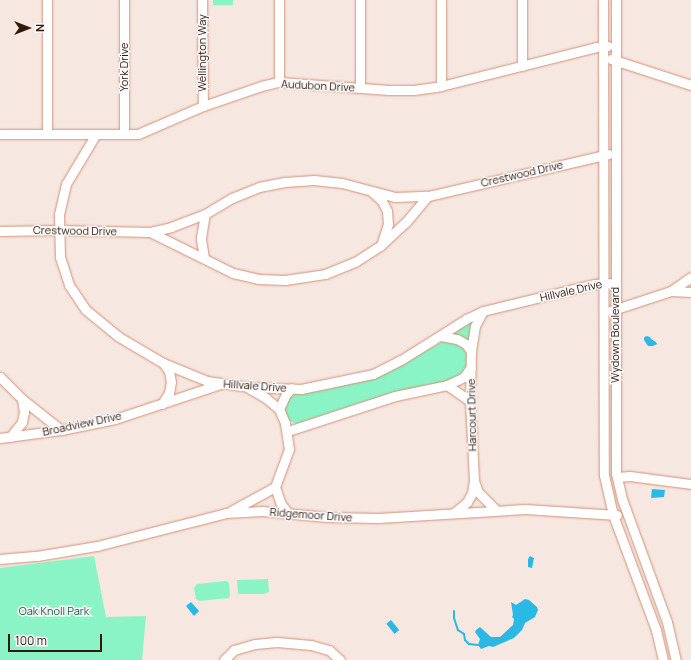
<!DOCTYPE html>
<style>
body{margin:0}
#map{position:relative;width:691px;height:660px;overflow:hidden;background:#f6e7e1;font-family:Manrope,sans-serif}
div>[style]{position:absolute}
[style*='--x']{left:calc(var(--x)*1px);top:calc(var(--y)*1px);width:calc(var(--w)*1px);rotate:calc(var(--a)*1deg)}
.green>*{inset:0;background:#8bf4c6;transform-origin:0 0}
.water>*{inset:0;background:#2ab9e4;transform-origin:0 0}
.stream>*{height:2px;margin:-1px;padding:0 1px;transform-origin:1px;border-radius:1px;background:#2ab9e4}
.roads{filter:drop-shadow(0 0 1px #d39176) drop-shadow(0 0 1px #d39176)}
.minor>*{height:9px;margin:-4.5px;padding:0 4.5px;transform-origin:4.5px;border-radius:4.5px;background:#fff}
span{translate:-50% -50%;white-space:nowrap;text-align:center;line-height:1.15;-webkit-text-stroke:3px #f8f8f8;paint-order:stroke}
.street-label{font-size:11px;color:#31190e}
.park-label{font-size:11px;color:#1d5c43}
.north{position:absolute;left:8px;top:8px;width:40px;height:40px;-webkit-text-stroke:3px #f8f8f8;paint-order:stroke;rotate:90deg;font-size:11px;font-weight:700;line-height:16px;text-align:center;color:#31190e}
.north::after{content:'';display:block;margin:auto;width:14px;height:18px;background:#31190e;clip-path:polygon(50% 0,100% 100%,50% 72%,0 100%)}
.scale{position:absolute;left:8px;top:634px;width:94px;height:18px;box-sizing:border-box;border:2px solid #31190e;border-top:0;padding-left:5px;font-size:12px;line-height:14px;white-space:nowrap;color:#31190e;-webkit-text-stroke:3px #f8f8f8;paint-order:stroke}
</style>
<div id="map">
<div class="green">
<i style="left:213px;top:0;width:20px;height:5px"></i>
<i style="clip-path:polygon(469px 322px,472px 324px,469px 342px,452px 334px)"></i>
<i style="clip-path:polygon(444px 341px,453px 342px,461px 346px,467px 354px,467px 368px,456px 379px,362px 402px,296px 424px,287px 419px,283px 410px,285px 399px,293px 393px,330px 389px,370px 378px,394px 369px)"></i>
<i style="clip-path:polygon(94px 556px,106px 617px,146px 616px,142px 660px,0 660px,0 568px)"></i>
<i style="clip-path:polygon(268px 579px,269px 592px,264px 594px,238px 594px,237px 580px)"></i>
<i style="clip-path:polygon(226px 581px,229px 583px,230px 595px,229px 598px,199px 601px,196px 599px,194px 588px,197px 584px)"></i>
</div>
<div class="water">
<i style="clip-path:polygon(646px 336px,650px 337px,651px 339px,656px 342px,657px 344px,653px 346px,648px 346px,644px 340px,644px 338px)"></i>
<i style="clip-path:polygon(652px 489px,665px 490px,664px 497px,651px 498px)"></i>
<i style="clip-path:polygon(530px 556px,534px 558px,532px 568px,528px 567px,528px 559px)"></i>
<i style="clip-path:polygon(525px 599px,529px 600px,537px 607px,538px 610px,535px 617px,525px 623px,522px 630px,514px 638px,493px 647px,489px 646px,481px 649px,478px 645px,480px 639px,475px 632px,476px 630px,480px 627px,491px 637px,500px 637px,513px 625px,514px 619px,512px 617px,513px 615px,511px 602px,516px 605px)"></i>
<i style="clip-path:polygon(191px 602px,199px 611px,194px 616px,186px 606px)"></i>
<i style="left:391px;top:620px;width:13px;height:6px;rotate:51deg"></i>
</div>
<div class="stream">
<i style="--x:454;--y:611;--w:7;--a:90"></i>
<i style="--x:454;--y:618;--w:13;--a:72"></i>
<i style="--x:458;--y:630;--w:7;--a:34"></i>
<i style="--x:464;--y:634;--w:6;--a:81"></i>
<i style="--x:465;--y:640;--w:6;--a:45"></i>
<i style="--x:469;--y:644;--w:9;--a:6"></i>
</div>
<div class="roads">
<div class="minor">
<i style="--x:202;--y:0;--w:106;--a:89.5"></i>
<i style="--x:522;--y:0;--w:66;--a:90"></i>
<i style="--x:603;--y:0;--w:475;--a:89.9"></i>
<i style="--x:604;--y:475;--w:41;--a:77.3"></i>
<i style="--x:613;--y:515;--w:123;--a:69.5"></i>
<i style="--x:656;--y:630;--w:31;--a:77"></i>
<i style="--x:616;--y:0;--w:473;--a:90"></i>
<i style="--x:616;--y:473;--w:27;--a:77"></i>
<i style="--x:622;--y:499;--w:131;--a:69.9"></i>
<i style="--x:667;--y:622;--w:39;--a:77"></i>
<i style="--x:611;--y:59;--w:84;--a:18"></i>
<i style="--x:279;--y:82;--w:82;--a:-90"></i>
<i style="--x:441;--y:86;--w:86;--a:-90"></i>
<i style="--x:360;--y:88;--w:88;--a:-90"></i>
<i style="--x:0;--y:134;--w:138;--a:0"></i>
<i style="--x:138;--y:134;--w:71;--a:-23.3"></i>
<i style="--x:203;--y:106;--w:61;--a:-19"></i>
<i style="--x:261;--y:86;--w:18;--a:-13"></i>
<i style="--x:279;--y:82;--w:110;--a:4.2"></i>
<i style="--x:389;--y:90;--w:25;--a:0"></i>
<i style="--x:414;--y:90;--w:27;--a:-8"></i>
<i style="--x:441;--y:86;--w:160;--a:-14.1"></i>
<i style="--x:596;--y:47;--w:12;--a:-5"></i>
<i style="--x:47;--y:134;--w:134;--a:-90"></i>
<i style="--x:96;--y:134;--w:58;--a:121"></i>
<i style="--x:66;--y:184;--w:31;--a:103"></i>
<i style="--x:59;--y:214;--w:43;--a:88.7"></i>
<i style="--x:60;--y:257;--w:29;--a:72"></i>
<i style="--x:69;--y:285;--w:30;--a:56"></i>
<i style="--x:86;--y:310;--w:43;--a:39.3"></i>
<i style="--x:119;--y:337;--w:51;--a:30.6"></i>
<i style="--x:163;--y:363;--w:48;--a:22.2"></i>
<i style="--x:207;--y:381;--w:41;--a:8.3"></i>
<i style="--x:248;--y:387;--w:53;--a:2.2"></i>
<i style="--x:301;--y:389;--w:74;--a:-11.8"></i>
<i style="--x:373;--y:374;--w:31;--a:-27"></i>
<i style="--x:401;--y:360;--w:77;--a:-32.2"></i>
<i style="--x:466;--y:319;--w:19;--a:-25"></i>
<i style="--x:483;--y:311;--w:115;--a:-13.6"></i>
<i style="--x:595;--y:284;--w:20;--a:-3"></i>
<i style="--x:124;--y:134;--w:134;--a:-90"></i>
<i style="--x:372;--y:192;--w:13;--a:42"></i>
<i style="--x:382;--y:201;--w:11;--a:63"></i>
<i style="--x:387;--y:211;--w:13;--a:86"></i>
<i style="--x:388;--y:224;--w:20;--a:108"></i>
<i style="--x:0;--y:231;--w:58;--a:-1"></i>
<i style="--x:58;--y:230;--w:92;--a:1.2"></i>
<i style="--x:150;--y:232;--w:22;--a:-13"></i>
<i style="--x:171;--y:227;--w:36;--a:-21"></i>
<i style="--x:205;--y:214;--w:31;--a:-31"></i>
<i style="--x:232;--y:198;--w:29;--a:-22"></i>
<i style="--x:259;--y:187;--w:26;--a:-11"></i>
<i style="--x:285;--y:182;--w:29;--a:-4"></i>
<i style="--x:314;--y:180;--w:28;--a:6"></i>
<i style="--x:342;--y:183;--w:55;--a:14.8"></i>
<i style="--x:395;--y:197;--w:33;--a:-2"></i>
<i style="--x:428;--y:196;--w:185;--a:-13.1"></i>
<i style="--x:150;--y:232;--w:93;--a:26.3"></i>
<i style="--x:233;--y:273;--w:26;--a:13"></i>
<i style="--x:258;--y:279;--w:27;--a:2"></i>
<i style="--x:285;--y:280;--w:40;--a:-8.5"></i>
<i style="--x:325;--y:274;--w:32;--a:-22"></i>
<i style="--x:355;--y:262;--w:30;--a:-33"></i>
<i style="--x:380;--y:246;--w:35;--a:-43"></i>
<i style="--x:406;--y:222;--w:34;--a:-50"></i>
<i style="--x:204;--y:258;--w:20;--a:-99"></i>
<i style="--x:201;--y:238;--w:24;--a:-81"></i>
<i style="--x:671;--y:291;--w:20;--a:3"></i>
<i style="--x:610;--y:311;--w:64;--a:-18.2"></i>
<i style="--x:671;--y:291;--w:24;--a:-35"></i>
<i style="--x:441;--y:336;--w:16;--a:11"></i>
<i style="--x:457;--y:339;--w:10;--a:29"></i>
<i style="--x:466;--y:344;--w:9;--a:54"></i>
<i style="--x:0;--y:377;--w:31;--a:45"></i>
<i style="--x:22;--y:399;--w:50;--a:38.5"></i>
<i style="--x:447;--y:385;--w:28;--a:35"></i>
<i style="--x:162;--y:404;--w:13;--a:-58"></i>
<i style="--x:169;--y:393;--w:11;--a:-80"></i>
<i style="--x:171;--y:382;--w:11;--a:-100"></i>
<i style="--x:169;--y:371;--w:9;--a:-126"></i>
<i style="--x:279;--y:409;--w:17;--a:-65"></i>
<i style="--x:286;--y:394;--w:8;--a:-45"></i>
<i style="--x:288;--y:431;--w:113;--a:-18.1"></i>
<i style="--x:395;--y:396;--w:53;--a:-11.9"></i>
<i style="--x:447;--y:385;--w:19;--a:-25"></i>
<i style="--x:464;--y:377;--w:12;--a:-55"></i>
<i style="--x:10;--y:437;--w:19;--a:-51"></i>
<i style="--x:22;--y:422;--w:10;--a:-79"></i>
<i style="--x:24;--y:412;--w:13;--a:-99"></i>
<i style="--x:0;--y:438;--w:62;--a:-7.5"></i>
<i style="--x:61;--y:430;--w:55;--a:-11.5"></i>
<i style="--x:115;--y:419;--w:112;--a:-18.3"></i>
<i style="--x:617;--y:477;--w:13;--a:-4"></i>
<i style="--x:630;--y:476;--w:62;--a:7.5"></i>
<i style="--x:474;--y:481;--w:12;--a:70"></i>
<i style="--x:478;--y:492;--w:24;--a:45"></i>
<i style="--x:275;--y:487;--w:18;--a:71"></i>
<i style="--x:281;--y:504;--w:11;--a:52"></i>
<i style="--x:231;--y:511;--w:50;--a:-28.6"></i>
<i style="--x:275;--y:487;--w:40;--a:-69.8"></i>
<i style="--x:289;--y:449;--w:26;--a:-99"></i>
<i style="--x:285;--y:423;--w:15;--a:-113"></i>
<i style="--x:279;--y:409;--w:17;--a:-140"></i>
<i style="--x:266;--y:398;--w:20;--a:-150"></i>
<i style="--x:454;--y:513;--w:17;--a:-40"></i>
<i style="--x:467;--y:502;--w:10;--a:-61"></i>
<i style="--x:472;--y:493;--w:13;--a:-81"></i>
<i style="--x:474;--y:480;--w:79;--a:-92.9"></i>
<i style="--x:470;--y:401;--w:50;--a:-88.9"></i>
<i style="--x:471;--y:351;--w:25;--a:-81"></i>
<i style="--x:475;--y:326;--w:17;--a:-62"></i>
<i style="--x:0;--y:559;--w:37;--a:-5"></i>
<i style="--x:37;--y:556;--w:61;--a:-9.5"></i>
<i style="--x:97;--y:546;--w:133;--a:-14.3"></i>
<i style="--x:226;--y:513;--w:36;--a:-3"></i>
<i style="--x:262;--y:511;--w:66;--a:5.2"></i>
<i style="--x:328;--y:517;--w:50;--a:1.1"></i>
<i style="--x:378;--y:518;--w:147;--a:-3.5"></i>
<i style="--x:525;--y:509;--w:92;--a:3.7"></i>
<i style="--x:224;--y:660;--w:14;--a:-45"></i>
<i style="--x:234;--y:650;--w:22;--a:-16"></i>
<i style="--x:255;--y:644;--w:22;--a:-5"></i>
<i style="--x:277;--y:642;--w:34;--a:5"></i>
<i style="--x:311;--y:645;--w:19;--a:16"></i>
<i style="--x:329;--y:650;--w:15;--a:42"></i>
</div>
</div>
<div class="street-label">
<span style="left:202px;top:53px;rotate:-90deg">Wellington Way</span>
<span style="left:124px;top:67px;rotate:-90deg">York Drive</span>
<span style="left:318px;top:86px;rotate:3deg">Audubon Drive</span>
<span style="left:522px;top:174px;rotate:-13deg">Crestwood Drive</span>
<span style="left:75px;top:231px;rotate:1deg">Crestwood Drive</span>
<span style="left:571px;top:291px;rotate:-13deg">Hillvale Drive</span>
<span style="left:615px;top:335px;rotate:-90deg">Wydown Boulevard</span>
<span style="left:255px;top:386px;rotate:4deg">Hillvale Drive</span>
<span style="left:472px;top:415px;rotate:-91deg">Harcourt Drive</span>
<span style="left:82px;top:424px;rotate:-12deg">Broadview Drive</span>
<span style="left:311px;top:515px;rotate:4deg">Ridgemoor Drive</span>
</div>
<div class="park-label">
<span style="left:54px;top:611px">Oak Knoll Park</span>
</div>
<div class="north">N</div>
<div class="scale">100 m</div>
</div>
